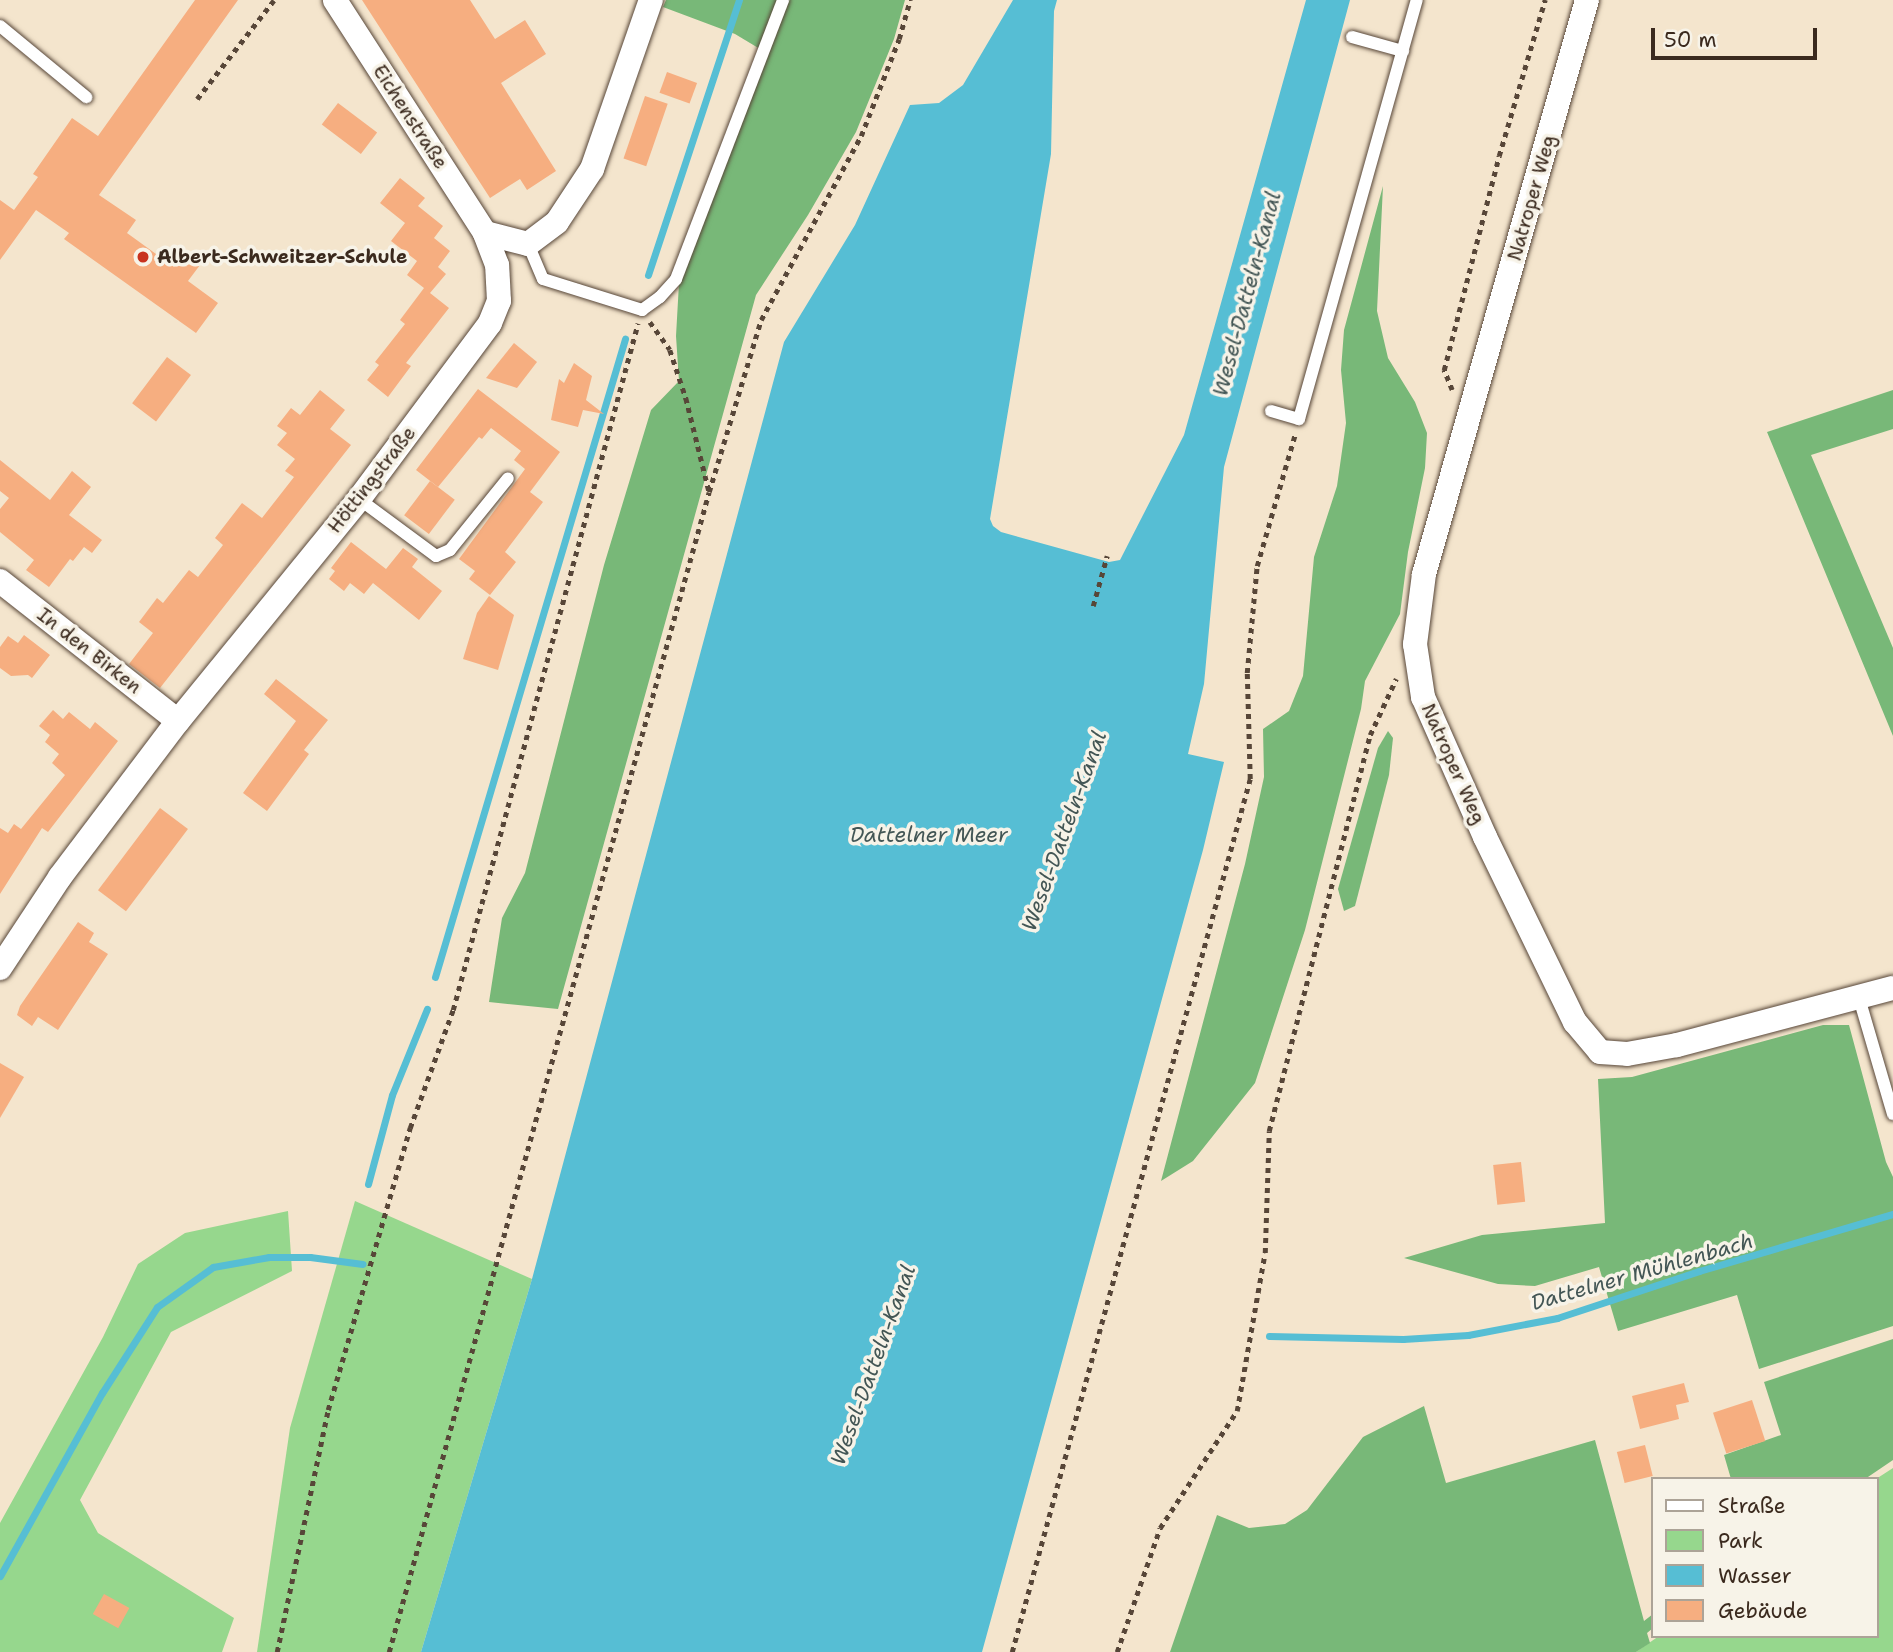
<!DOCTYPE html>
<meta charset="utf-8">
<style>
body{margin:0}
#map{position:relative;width:1893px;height:1652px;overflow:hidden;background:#f4e5cd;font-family:"Shantell Sans",sans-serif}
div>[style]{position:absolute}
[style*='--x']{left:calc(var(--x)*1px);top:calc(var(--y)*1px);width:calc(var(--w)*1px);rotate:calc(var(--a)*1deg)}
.green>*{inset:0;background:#96d78d}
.forest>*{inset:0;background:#78b878}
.water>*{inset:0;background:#56bed4}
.stream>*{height:7px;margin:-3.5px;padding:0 3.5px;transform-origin:3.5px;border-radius:3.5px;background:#56bed4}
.building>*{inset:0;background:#f6ae80;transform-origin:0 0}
.path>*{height:4.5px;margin-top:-2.25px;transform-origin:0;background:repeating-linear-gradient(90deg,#574638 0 5px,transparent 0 10px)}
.roads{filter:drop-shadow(0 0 2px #574638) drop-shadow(0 0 2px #574638)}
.service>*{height:12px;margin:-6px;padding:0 6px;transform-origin:6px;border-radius:6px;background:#fff}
.minor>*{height:24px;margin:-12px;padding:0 12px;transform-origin:12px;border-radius:12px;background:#fff}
.dots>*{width:19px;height:19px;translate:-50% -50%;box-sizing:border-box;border:4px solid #f7f3e8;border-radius:50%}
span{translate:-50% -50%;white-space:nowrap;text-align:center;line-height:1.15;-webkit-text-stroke:7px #f7f3e8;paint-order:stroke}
.street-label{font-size:19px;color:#3b2a1e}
.poi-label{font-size:19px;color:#3b2a1e;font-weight:700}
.left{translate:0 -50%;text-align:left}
.water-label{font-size:21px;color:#435655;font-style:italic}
.legend{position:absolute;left:1651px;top:1477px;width:228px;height:161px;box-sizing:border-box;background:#f7f3e8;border:2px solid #aca397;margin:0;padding:9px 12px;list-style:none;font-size:21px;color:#3b2a1e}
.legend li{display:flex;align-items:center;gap:14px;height:35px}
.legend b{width:35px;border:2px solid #aca397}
.scale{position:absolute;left:1651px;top:28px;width:166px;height:32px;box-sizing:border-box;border:4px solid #3b2a1e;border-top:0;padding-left:9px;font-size:21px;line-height:24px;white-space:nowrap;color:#3b2a1e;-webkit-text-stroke:5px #f7f3e8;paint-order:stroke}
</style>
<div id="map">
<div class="green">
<i style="clip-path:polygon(355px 1201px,532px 1279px,421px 1652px,257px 1652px,290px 1428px)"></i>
<i style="clip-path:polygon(288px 1211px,292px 1271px,171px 1332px,80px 1500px,98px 1533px,234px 1618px,222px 1652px,0 1652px,0 1523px,103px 1337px,138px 1264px,185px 1233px)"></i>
<i style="clip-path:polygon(1893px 1468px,1893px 1652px,1636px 1652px,1659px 1636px,1877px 1636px,1876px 1479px)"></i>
</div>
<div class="forest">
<i style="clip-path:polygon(666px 0,779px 0,760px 49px,735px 34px,663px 7px)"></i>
<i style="clip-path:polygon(787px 0,905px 0,894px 39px,856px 132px,808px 215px,756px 295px,558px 1009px,489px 1002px,502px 918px,525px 873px,604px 565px,651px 410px,679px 381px,676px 336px,679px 283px)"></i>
<i style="clip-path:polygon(1383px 186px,1377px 311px,1388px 358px,1415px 402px,1427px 433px,1425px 468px,1408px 552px,1400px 614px,1365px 681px,1361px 709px,1305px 930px,1255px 1083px,1193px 1161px,1161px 1181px,1245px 864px,1264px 777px,1263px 729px,1289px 711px,1303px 676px,1314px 557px,1337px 486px,1346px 423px,1341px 370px,1344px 330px)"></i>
<i style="clip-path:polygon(1893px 390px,1893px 429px,1811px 455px,1893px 648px,1893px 736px,1767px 432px)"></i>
<i style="clip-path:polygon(1388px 731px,1393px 738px,1389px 775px,1355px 906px,1344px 911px,1338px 889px,1378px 748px)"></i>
<i style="clip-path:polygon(1823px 1025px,1849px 1025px,1886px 1162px,1893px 1177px,1893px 1326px,1759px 1369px,1737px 1295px,1618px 1331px,1599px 1267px,1535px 1286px,1498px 1284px,1404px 1258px,1482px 1235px,1605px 1223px,1598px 1079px,1632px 1077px)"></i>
<i style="clip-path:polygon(1893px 1339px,1893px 1460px,1865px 1479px,1731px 1479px,1724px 1455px,1781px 1435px,1764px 1382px)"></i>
<i style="clip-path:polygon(1424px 1406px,1446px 1483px,1595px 1440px,1644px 1621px,1653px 1614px,1653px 1628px,1647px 1633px,1650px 1643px,1636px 1652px,1170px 1652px,1217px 1515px,1249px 1528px,1285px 1524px,1307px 1510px,1363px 1437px)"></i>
</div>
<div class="water">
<i style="clip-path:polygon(1013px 0,1057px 0,1054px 11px,1051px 154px,990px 519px,993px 526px,1001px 532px,1109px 562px,1120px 560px,1184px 435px,1306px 0,1350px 0,1224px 467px,1204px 684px,1188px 754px,1224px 762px,1203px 850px,982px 1652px,421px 1652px,532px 1279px,784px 342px,855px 225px,910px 105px,939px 103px,963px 85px)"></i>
</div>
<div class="stream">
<i style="--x:648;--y:275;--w:290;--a:-71.7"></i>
<i style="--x:435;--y:977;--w:666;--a:-73.42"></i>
<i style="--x:368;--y:1184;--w:92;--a:-74.9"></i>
<i style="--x:392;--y:1095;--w:93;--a:-67.9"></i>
<i style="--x:1269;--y:1336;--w:134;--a:1.3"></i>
<i style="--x:1403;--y:1339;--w:65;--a:-3.5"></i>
<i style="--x:1468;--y:1335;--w:91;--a:-10.8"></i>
<i style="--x:1557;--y:1318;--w:150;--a:-18.3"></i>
<i style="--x:1699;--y:1271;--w:202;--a:-16.4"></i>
<i style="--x:0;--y:1576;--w:210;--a:-60.9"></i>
<i style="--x:102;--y:1393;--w:102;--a:-57.4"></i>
<i style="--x:157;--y:1307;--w:69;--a:-35.5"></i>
<i style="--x:213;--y:1267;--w:57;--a:-10.1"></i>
<i style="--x:269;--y:1257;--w:41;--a:0"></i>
<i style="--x:310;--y:1257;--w:53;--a:7.5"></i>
</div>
<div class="building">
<i style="clip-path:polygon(195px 0,238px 0,99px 195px,136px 220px,127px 233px,174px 267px,184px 254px,200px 265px,188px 281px,218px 303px,196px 333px,64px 239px,69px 233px,36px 210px,0 260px,0 200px,14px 210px,38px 177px,33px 174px,72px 118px,98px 136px)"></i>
<i style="clip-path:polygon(362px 0,470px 0,495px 39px,525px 20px,546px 54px,501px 83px,556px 171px,527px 190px,520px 179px,490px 198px)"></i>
<i style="left:667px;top:72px;width:32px;height:22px;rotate:20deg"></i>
<i style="left:645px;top:96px;width:24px;height:66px;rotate:19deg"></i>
<i style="left:338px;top:103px;width:49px;height:27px;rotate:37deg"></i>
<i style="clip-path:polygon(400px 178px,425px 198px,418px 206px,443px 226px,434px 238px,450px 251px,438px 267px,446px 274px,430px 293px,449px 308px,406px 363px,411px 366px,388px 397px,367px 380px,379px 365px,375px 362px,405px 324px,400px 320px,424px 288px,407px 275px,417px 261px,391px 241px,405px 223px,380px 203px)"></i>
<i style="clip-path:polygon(514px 343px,537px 362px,517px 388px,486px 378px)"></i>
<i style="left:167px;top:357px;width:30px;height:58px;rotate:37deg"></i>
<i style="clip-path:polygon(574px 363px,592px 376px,586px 400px,604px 414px,583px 410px,578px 427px,551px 420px,559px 379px,564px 383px)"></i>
<i style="clip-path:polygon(478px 389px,560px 452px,530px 492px,543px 502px,505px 552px,516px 562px,490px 595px,469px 579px,475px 571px,459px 559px,525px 469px,514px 460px,521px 451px,491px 428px,482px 439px,479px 437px,438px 487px,416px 470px)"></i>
<i style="clip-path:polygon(320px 390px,345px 410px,330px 429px,351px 445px,160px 688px,129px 664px,153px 633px,139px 622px,157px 598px,163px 603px,189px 570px,198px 577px,223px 545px,215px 538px,242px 503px,262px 518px,294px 477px,285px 471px,295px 459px,277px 445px,287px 433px,277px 426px,291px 408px,300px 415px)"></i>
<i style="clip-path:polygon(0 460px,50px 500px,72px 471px,91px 487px,69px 515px,102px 540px,92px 553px,84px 547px,73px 561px,70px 559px,49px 587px,26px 570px,34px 560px,0 532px,0 509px,9px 498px,0 491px)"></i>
<i style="left:430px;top:481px;width:31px;height:43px;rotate:37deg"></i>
<i style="clip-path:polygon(351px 542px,386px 569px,403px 548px,418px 559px,412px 567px,442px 591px,419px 620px,373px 583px,364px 594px,350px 583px,344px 591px,329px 579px,335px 571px,331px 568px)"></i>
<i style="clip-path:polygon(489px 596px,514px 615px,498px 670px,463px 659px,477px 613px)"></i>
<i style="clip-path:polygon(24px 635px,50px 655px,32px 678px,28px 675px,11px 676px,0 668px,0 647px,8px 636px,18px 643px)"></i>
<i style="clip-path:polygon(276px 679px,328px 720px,304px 750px,309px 754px,267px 811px,243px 793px,296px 721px,264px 694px)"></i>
<i style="clip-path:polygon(53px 710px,63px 719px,69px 712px,90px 729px,95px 722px,118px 741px,48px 832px,42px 828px,0 894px,0 828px,8px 833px,14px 824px,21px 829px,65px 775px,52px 763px,59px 754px,45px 742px,50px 735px,39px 726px)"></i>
<i style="left:160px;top:808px;width:35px;height:103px;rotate:37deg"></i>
<i style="clip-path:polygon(78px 922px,94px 933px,89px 942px,108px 954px,58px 1030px,38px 1017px,32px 1026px,17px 1015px,20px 1006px)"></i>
<i style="clip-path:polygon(0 1063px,24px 1077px,0 1118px)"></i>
<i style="left:1521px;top:1162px;width:40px;height:28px;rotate:84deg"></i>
<i style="clip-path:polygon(1684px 1383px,1689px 1402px,1676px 1405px,1679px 1419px,1640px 1429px,1632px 1396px)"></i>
<i style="left:1752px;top:1400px;width:43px;height:41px;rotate:72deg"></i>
<i style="left:1645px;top:1445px;width:32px;height:29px;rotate:76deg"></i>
<i style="left:104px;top:1594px;width:29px;height:23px;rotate:29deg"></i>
</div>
<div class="path">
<i style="--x:197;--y:99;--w:125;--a:-52.1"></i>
<i style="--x:650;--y:322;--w:34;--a:54"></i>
<i style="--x:670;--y:350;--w:51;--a:71.6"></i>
<i style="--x:686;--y:398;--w:96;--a:76.1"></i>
<i style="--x:1452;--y:390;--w:22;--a:-112"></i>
<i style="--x:1444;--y:370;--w:221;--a:-75.6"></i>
<i style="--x:1499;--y:156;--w:163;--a:-73.6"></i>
<i style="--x:1093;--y:606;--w:52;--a:-74.4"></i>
<i style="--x:277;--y:1652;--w:247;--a:-78.1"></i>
<i style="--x:328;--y:1410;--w:294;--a:-73.8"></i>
<i style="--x:410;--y:1128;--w:126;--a:-70"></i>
<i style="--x:453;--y:1010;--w:711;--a:-74.93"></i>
<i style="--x:389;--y:1652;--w:1203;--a:-74.58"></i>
<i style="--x:709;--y:492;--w:180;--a:-73.2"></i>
<i style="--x:761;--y:320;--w:209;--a:-61.5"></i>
<i style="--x:861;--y:136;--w:104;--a:-68.6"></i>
<i style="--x:899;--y:39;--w:41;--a:-74.2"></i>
<i style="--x:1012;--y:1652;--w:905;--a:-74.75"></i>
<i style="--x:1250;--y:779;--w:106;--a:-91.6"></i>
<i style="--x:1247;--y:673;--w:107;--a:-84.7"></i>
<i style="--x:1257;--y:566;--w:137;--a:-73.9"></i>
<i style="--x:1117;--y:1652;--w:131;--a:-70.9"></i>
<i style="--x:1160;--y:1528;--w:140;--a:-56.7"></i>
<i style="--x:1237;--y:1411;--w:160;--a:-80"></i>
<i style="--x:1265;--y:1253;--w:122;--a:-88.1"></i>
<i style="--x:1269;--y:1131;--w:409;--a:-75.7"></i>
<i style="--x:1370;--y:735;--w:62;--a:-65.1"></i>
</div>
<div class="roads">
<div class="service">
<i style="--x:0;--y:26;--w:112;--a:39.5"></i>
<i style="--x:1352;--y:37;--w:53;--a:15.4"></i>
<i style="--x:528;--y:244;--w:38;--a:67"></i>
<i style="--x:543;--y:279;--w:104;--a:17.4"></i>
<i style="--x:642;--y:310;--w:22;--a:-36"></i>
<i style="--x:660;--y:297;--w:24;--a:-48"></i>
<i style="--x:676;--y:279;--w:299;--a:-69"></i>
<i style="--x:1271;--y:411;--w:29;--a:16"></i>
<i style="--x:1299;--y:419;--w:435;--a:-74.3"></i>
<i style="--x:359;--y:499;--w:96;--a:36.5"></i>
<i style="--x:436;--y:556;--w:15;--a:-23"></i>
<i style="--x:450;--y:550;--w:92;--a:-51.1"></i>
<i style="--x:1859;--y:998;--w:121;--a:73.7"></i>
</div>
<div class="minor">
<i style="--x:1587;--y:0;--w:597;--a:105.85"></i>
<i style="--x:1424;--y:574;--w:71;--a:97.3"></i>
<i style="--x:1415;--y:644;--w:54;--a:81.4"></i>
<i style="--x:1423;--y:697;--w:153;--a:66.1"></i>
<i style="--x:1485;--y:837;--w:206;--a:64.1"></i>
<i style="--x:1575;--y:1022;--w:39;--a:50"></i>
<i style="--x:1600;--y:1052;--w:27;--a:4"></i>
<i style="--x:1627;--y:1054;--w:51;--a:-10.2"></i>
<i style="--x:1677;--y:1045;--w:223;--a:-14.8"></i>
<i style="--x:485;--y:233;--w:44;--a:14.3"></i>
<i style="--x:528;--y:244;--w:36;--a:-37"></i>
<i style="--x:557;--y:222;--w:64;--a:-56.6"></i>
<i style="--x:592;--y:169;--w:179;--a:-70.8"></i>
<i style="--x:0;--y:581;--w:226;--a:38.2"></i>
<i style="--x:0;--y:968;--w:109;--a:-56.6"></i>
<i style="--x:60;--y:877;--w:196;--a:-52.9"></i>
<i style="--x:178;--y:721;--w:286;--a:-50.8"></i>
<i style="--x:359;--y:499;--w:219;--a:-53.3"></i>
<i style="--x:490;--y:323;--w:24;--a:-68"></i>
<i style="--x:499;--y:301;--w:36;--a:-93"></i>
<i style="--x:497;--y:265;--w:34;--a:-111"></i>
<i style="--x:485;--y:233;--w:277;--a:-122.8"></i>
</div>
</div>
<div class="dots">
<i style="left:143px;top:257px;background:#c8321e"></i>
</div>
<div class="street-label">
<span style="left:410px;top:117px;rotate:57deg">Eichenstraße</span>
<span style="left:1532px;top:198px;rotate:-74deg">Natroper Weg</span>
<span style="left:372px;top:480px;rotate:-52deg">Höttingstraße</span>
<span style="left:89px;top:651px;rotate:38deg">In den Birken</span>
<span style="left:1453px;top:764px;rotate:66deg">Natroper Weg</span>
</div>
<div class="poi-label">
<span class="left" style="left:157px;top:257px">Albert-Schweitzer-Schule</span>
</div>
<div class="water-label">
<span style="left:1247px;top:294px;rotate:-75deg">Wesel-Datteln-Kanal</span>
<span style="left:1064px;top:831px;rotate:-70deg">Wesel-Datteln-Kanal</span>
<span style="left:929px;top:835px">Dattelner Meer</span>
<span style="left:1642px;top:1272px;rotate:-16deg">Dattelner Mühlenbach</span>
<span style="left:873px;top:1365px;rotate:-70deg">Wesel-Datteln-Kanal</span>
</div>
<ul class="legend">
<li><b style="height:9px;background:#fff"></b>Straße</li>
<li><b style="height:19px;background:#96d78d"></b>Park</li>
<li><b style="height:19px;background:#56bed4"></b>Wasser</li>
<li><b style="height:19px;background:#f6ae80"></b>Gebäude</li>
</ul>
<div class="scale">50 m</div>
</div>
